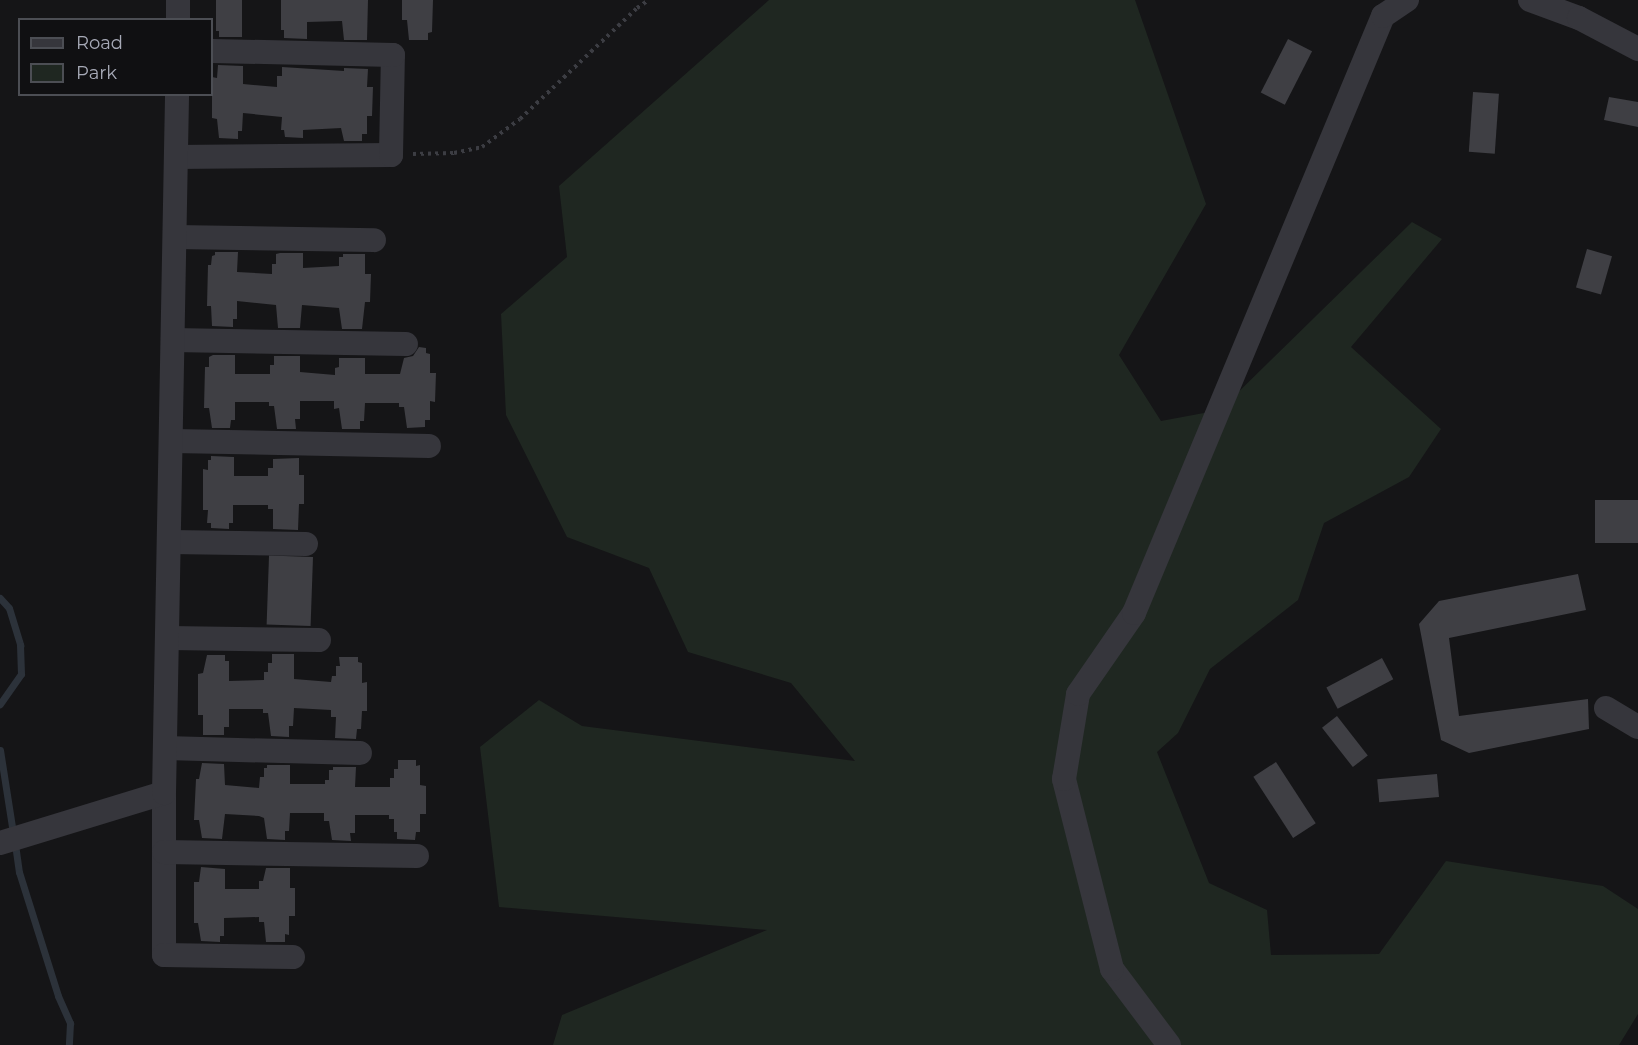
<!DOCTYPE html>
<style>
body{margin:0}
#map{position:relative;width:1638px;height:1045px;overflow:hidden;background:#151517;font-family:Montserrat,sans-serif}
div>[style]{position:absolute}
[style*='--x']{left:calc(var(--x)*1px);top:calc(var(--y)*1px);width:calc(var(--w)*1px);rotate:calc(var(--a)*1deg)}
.green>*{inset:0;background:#1f2721}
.stream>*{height:7px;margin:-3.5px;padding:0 3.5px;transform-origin:3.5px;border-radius:3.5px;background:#2c323a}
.building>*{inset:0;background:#3f3f44;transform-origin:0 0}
.path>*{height:4px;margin-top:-2px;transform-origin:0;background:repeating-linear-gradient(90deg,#3c3d43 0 3px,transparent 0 7.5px)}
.minor>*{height:24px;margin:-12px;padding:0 12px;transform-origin:12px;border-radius:12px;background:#36363c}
span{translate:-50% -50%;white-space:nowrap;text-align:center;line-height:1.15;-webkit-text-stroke:6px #101012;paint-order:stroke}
.legend{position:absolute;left:18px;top:18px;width:195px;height:78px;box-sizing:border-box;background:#101012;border:2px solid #4c4e54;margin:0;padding:8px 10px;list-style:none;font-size:18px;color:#a7aab7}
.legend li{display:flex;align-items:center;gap:12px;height:30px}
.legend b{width:30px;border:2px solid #4c4e54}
</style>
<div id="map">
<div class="green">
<i style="clip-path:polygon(769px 0,1135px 0,1206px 204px,1119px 355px,1161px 421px,1220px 410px,1412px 222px,1442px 239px,1351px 347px,1441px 429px,1409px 477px,1324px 523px,1298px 600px,1210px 669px,1178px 733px,1157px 752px,1209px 883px,1267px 910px,1271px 955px,1379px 954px,1446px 861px,1603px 886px,1638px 909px,1638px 1014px,1619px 1045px,553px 1045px,562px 1015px,767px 930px,499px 907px,480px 747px,539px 700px,582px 726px,855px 761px,791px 683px,688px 652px,649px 568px,567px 537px,506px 415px,501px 314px,567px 257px,559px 186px)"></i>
</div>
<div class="stream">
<i style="--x:0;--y:598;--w:13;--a:48"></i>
<i style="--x:9;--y:608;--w:39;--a:73"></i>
<i style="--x:20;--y:645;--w:29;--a:88"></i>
<i style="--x:21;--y:674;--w:37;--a:125"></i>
<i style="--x:0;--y:750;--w:84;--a:81.1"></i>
<i style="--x:15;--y:844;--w:28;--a:82"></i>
<i style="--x:19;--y:872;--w:130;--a:72.5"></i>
<i style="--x:58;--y:996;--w:30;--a:66"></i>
<i style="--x:70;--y:1023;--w:22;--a:93"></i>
</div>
<div class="building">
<i style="clip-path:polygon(216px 0,242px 0,242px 37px,219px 37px,219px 31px,216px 31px)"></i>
<i style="clip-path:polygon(281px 0,368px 0,367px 40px,344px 40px,342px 21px,307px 22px,307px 39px,284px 38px,284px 30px,281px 30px)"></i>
<i style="clip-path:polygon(402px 0,433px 0,432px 32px,428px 33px,428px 40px,409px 40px,407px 20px,402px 20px)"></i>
<i style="left:1288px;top:39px;width:27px;height:60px;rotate:27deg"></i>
<i style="clip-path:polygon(218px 65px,243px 66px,243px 84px,277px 87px,277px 76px,282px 76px,282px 67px,344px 71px,344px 68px,368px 69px,367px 87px,373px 87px,372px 116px,367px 116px,367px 134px,362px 134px,362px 141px,344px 141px,341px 128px,303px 130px,303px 138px,285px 137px,284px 130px,281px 130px,282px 117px,243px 113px,242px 131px,238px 131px,238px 139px,219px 138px,217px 119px,212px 118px,212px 77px,217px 78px)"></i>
<i style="left:1473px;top:92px;width:26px;height:60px;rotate:4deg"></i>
<i style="clip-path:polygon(1609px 97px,1638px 102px,1638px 127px,1604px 120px)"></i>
<i style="left:1587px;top:249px;width:26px;height:40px;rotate:16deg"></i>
<i style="clip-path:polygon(215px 252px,238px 252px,237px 272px,272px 274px,272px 264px,276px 264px,276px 254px,280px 253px,303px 253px,303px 268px,339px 266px,339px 257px,343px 257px,343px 254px,365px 254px,365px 274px,371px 274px,370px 302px,365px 302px,362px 329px,342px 329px,339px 308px,302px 305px,300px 328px,278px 328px,276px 305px,237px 301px,237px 319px,233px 319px,233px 327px,212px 326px,211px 306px,207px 306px,208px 265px,211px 265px,212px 256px,215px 255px)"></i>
<i style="clip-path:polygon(419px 347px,426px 348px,426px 353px,430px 354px,430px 373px,436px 373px,435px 402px,430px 401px,430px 420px,425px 420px,425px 427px,407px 428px,404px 407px,399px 407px,399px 403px,365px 403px,364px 421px,360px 421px,360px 429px,342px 429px,339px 408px,334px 409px,334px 401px,300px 401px,300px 419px,295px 419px,296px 429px,277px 429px,274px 406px,269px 406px,269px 402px,235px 402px,235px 420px,231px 420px,230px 428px,212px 428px,209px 408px,204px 408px,205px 367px,209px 367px,209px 357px,213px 355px,235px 355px,235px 374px,270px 374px,270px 365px,274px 365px,274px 356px,300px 356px,300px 372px,335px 375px,335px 368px,339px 367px,339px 358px,365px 358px,365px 374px,400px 374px,404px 358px,413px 356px)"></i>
<i style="clip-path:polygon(211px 456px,234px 457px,234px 476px,268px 476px,268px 468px,273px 468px,273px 459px,299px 458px,299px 475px,304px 475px,304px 504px,299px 504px,298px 530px,273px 529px,273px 509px,268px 509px,268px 505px,233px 505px,233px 523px,229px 523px,229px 529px,211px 528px,211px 523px,207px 523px,208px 510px,203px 510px,203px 469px,208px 470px,208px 460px,211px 460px)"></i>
<i style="left:1638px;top:500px;width:43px;height:43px;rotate:90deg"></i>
<i style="left:313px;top:557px;width:69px;height:44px;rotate:92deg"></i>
<i style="clip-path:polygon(1578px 574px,1586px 610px,1449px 638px,1459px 716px,1588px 699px,1589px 729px,1469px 753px,1441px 740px,1419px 624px,1439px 601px)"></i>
<i style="clip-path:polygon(272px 654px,294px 654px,294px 679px,331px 682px,332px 676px,336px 676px,336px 666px,340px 666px,339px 657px,358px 657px,358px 662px,362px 663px,362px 683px,367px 682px,367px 711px,362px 711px,361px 729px,357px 729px,356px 739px,335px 738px,336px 717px,331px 717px,331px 710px,294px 708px,293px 726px,289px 726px,289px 737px,271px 736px,268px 713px,263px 713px,263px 709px,229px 709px,229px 727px,224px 727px,224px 735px,203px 735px,203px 715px,198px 715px,198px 674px,203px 673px,207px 655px,225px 655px,225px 661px,229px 661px,229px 681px,264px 680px,264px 672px,268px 672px,268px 663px,272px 663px)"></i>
<i style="left:1382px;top:658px;width:24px;height:63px;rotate:62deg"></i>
<i style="left:1337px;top:716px;width:50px;height:19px;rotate:52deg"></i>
<i style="clip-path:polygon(398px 760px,416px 760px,416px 766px,420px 765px,420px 785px,426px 786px,426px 814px,420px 814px,420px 832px,416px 832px,415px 840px,397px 839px,397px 832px,394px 832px,394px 819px,389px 819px,389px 815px,355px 815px,355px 833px,350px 833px,351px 841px,332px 840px,329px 821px,324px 821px,324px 813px,290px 813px,289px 831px,285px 831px,285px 840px,267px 839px,264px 818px,259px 816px,225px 814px,222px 839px,202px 838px,199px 820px,194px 820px,196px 779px,199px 779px,202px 763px,224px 764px,225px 785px,259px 788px,260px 777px,264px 777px,264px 768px,267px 768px,267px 765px,290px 765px,290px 784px,325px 784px,325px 780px,329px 780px,329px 770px,333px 770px,333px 767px,356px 767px,355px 787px,390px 787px,390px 778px,394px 778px,394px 769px,398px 769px)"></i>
<i style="left:1276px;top:762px;width:73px;height:27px;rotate:57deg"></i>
<i style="left:1437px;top:774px;width:23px;height:60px;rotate:85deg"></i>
<i style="clip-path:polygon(201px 867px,225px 869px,225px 889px,259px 889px,259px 881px,263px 881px,266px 868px,290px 868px,290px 888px,295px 888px,295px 916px,289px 916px,289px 935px,285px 934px,285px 942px,266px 942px,264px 922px,259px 922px,259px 917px,224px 918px,224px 936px,220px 936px,220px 942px,201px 941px,198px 923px,194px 923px,194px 882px,199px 882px)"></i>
</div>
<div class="path">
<i style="--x:413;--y:154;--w:41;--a:-1.4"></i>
<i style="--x:454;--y:153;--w:29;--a:-12"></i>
<i style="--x:482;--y:147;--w:47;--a:-36.4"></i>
<i style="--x:520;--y:119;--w:161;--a:-43.5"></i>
<i style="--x:637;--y:8;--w:14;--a:-34"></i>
</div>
<div class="minor">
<i style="--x:1530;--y:0;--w:52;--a:20.2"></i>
<i style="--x:1579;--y:18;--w:67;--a:27.7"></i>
<i style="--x:178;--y:20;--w:20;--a:-90"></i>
<i style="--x:176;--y:157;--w:215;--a:-0.5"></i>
<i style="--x:391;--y:155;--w:100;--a:-88.9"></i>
<i style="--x:393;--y:55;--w:181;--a:-178.7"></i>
<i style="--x:175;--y:237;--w:199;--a:0.9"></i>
<i style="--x:173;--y:340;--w:233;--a:1"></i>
<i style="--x:172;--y:441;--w:257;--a:1.1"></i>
<i style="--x:170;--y:542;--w:136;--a:0.8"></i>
<i style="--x:169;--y:638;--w:150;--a:0.8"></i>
<i style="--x:1606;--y:708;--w:37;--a:31"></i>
<i style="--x:165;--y:748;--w:195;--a:1.5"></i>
<i style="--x:164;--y:793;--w:162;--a:90"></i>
<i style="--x:164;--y:955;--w:129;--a:0.9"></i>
<i style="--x:0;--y:843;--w:171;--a:-17"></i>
<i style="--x:164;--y:793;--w:699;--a:-88.93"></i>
<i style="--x:164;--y:852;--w:253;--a:0.9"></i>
<i style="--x:1169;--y:1045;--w:95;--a:-126.9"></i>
<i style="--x:1112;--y:969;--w:196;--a:-104.2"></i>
<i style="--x:1064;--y:779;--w:86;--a:-80.6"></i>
<i style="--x:1078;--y:694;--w:98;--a:-55.3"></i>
<i style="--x:1134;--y:613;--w:647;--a:-67.36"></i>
<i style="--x:1383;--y:16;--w:29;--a:-34"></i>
</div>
<ul class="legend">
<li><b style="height:8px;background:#36363c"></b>Road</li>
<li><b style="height:16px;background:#1f2721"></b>Park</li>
</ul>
</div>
